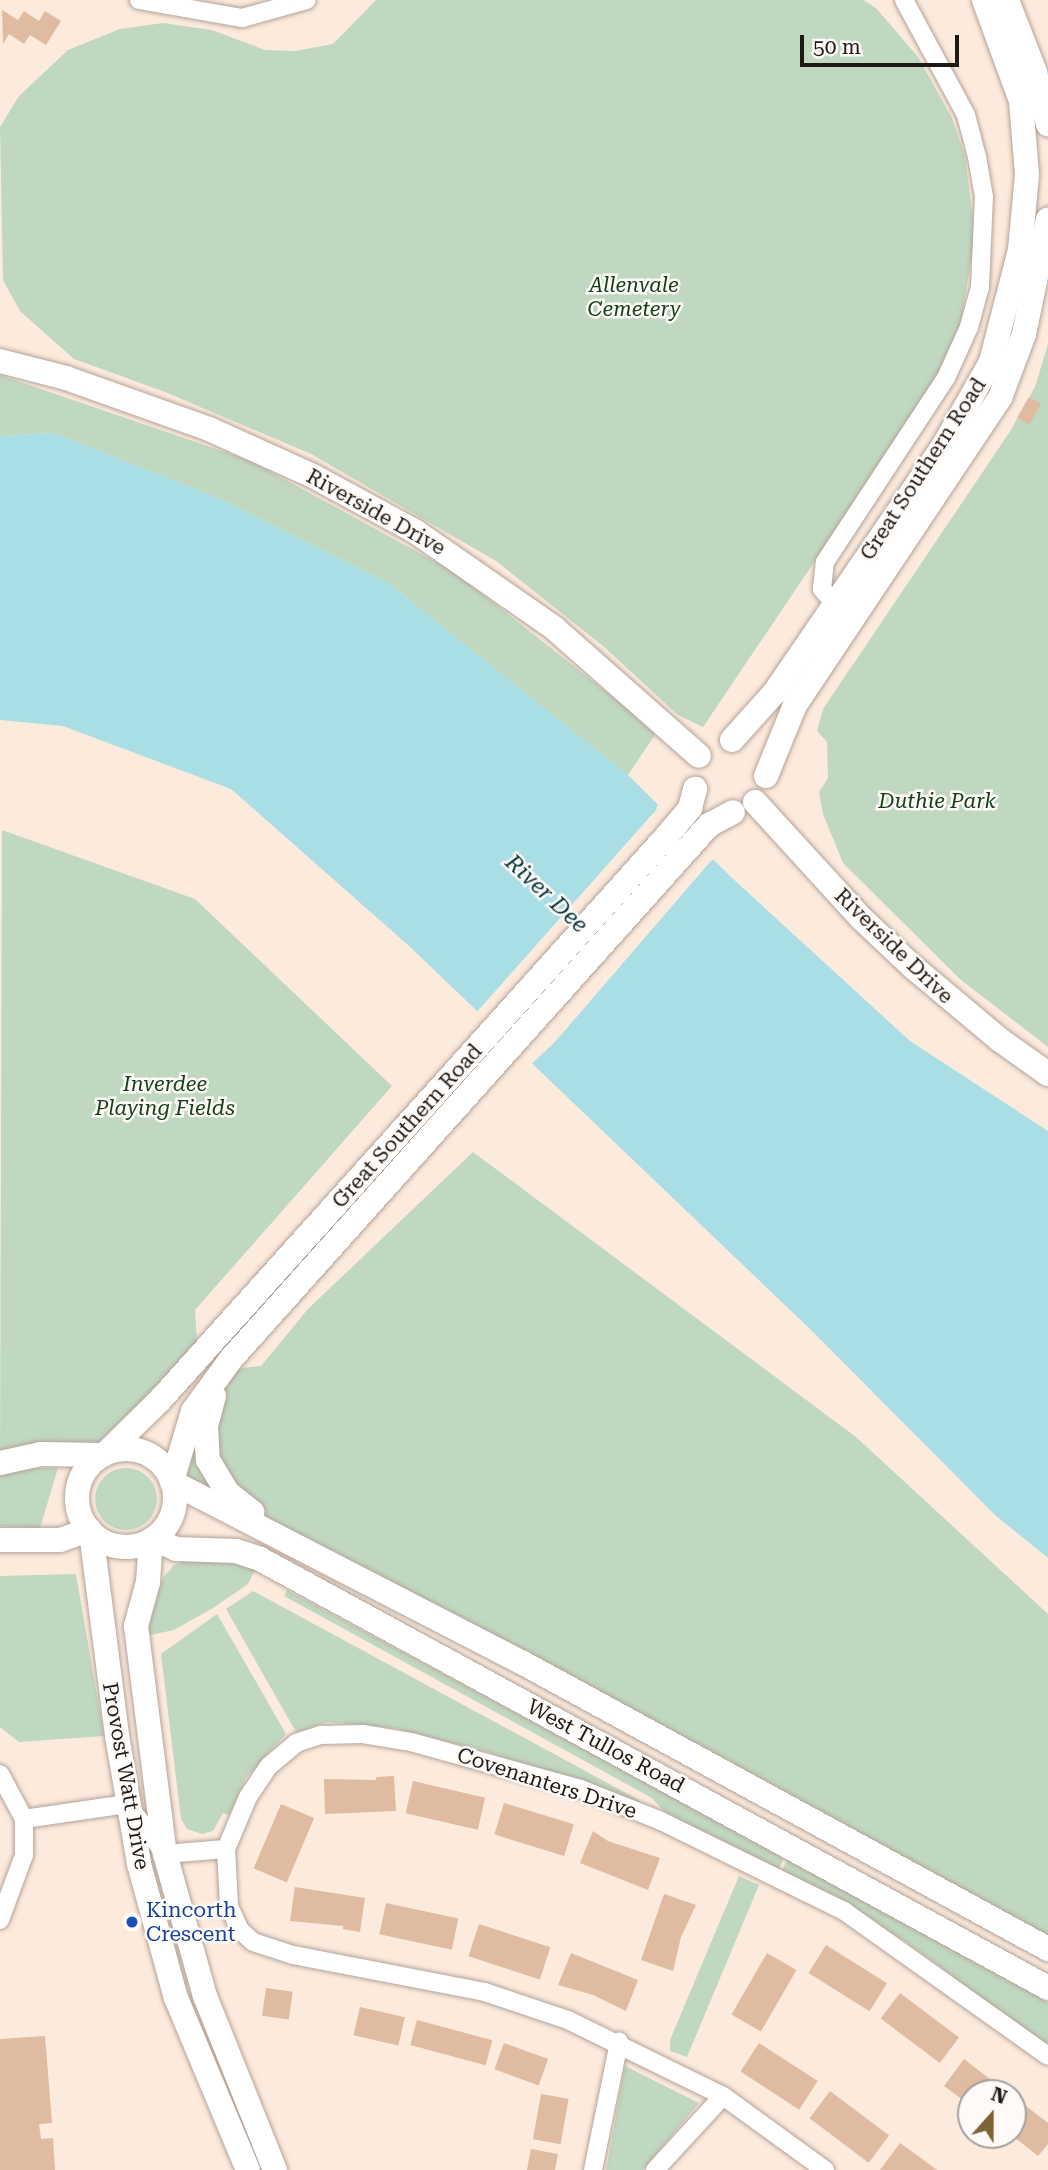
<!DOCTYPE html>
<style>
body{margin:0}
#map{position:relative;width:1048px;height:2170px;overflow:hidden;background:#fceadd;font-family:"Roboto Serif",serif}
div>[style]{position:absolute}
[style*='--x']{left:calc(var(--x)*1px);top:calc(var(--y)*1px);width:calc(var(--w)*1px);rotate:calc(var(--a)*1deg)}
.green>*{inset:0;background:#c0d8c0}
.round{border-radius:50%}
.water>*{inset:0;background:#aadee5}
.pier>*{inset:0;background:#fceadd}
.building>*{inset:0;background:#debba1;transform-origin:0 0}
.roads{filter:drop-shadow(0 0 2px #b4a397) drop-shadow(0 0 2px #b4a397)}
.street>*{height:18px;margin:-9px;padding:0 9px;transform-origin:9px;border-radius:9px;background:#fff}
.secondary>*{height:24px;margin:-12px;padding:0 12px;transform-origin:12px;border-radius:12px;background:#fff}
.secondary>.ring{margin:-12px;padding:0;box-sizing:content-box;background:none;border:24px solid #fff;border-radius:50%}
.dots>*{width:19px;height:19px;translate:-50% -50%;box-sizing:border-box;border:4px solid #fefaf8;border-radius:50%}
span{translate:-50% -50%;white-space:nowrap;text-align:center;line-height:1.15;-webkit-text-stroke:5px #fefaf8;paint-order:stroke}
.park-label{font-size:21px;color:#144017;font-style:italic}
.street-label{font-size:21px;color:#1f1914}
.transit-label{font-size:21px;color:#164399}
.left{translate:0 -50%;text-align:left}
.water-label{font-size:23px;color:#003339;font-style:italic}
.north{position:absolute;left:957px;top:2079px;width:70px;height:70px;box-sizing:border-box;background:#fefaf8;border:2px solid #a5a09d;border-radius:50%;rotate:21deg;font-size:19px;font-weight:700;line-height:28px;text-align:center;color:#1f1914}
.north::after{content:'';display:block;margin:auto;width:24px;height:32px;background:#7c6334;clip-path:polygon(50% 0,100% 100%,50% 72%,0 100%)}
.scale{position:absolute;left:800px;top:35px;width:159px;height:32px;box-sizing:border-box;border:4px solid #1f1914;border-top:0;padding-left:9px;font-size:21px;line-height:24px;white-space:nowrap;color:#1f1914;-webkit-text-stroke:5px #fefaf8;paint-order:stroke}
</style>
<div id="map">
<div class="green">
<i style="clip-path:polygon(376px 0,863px 0,876px 8px,918px 57px,952px 118px,965px 157px,975px 235px,961px 323px,941px 374px,703px 727px,678px 715px,603px 646px,496px 561px,311px 454px,165px 392px,74px 359px,20px 311px,3px 280px,0 127px,19px 96px,68px 50px,120px 29px,163px 23px,212px 30px,265px 50px,295px 51px,333px 44px)"></i>
<i style="clip-path:polygon(1048px 344px,1048px 1047px,961px 980px,843px 863px,823px 814px,819px 792px,828px 778px,827px 742px,817px 731px,823px 709px,1009px 433px,1035px 387px)"></i>
<i style="clip-path:polygon(0 375px,251px 461px,456px 573px,657px 732px,628px 775px,387px 582px,221px 499px,54px 433px,0 436px)"></i>
<i style="clip-path:polygon(2px 830px,195px 899px,392px 1086px,195px 1310px,198px 1358px,105px 1454px,0 1463px)"></i>
<i style="clip-path:polygon(473px 1152px,856px 1437px,1048px 1614px,1048px 1949px,172px 1481px,222px 1370px,261px 1366px,308px 1309px)"></i>
<i style="clip-path:polygon(29px 1468px,58px 1468px,40px 1528px,0 1526px,0 1476px)"></i>
<i class="round" style="left:95px;top:1468px;width:62px;height:62px"></i>
<i style="clip-path:polygon(186px 1560px,235px 1563px,255px 1570px,248px 1584px,213px 1608px,174px 1630px,150px 1635px,148px 1627px,163px 1578px,173px 1566px)"></i>
<i style="clip-path:polygon(76px 1574px,104px 1736px,19px 1742px,0 1727px,0 1576px)"></i>
<i style="clip-path:polygon(287px 1590px,784px 1857px,779px 1869px,666px 1814px,652px 1798px,284px 1596px)"></i>
<i style="clip-path:polygon(253px 1591px,639px 1800px,640px 1803px,488px 1752px,393px 1728px,328px 1722px,296px 1732px,226px 1609px)"></i>
<i style="clip-path:polygon(217px 1614px,286px 1734px,246px 1778px,229px 1815px,223px 1813px,213px 1831px,202px 1834px,187px 1829px,181px 1819px,161px 1654px)"></i>
<i style="clip-path:polygon(788px 1859px,1048px 2002px,1048px 2047px,905px 1941px,782px 1870px)"></i>
<i style="clip-path:polygon(739px 1876px,759px 1885px,687px 2057px,670px 2051px,670px 2040px)"></i>
<i style="clip-path:polygon(625px 2066px,699px 2103px,643px 2170px,606px 2170px)"></i>
</div>
<div class="water">
<i style="clip-path:polygon(54px 433px,221px 499px,387px 582px,628px 775px,731px 877px,910px 1041px,1048px 1131px,1048px 1558px,995px 1515px,810px 1329px,409px 946px,231px 789px,63px 726px,0 720px,0 436px)"></i>
</div>
<div class="pier">
<i style="clip-path:polygon(659px 800px,717px 858px,710px 862px,555px 1042px,529px 1066px,475px 1014px,656px 810px)"></i>
</div>
<div class="building">
<i style="clip-path:polygon(2px 10px,18px 20px,24px 11px,39px 21px,45px 11px,61px 21px,46px 45px,30px 35px,24px 44px,9px 34px,3px 44px)"></i>
<i style="left:1029px;top:397px;width:14px;height:24px;rotate:30deg"></i>
<i style="clip-path:polygon(394px 1776px,396px 1811px,325px 1814px,324px 1779px,376px 1780px,376px 1777px)"></i>
<i style="left:413px;top:1781px;width:74px;height:33px;rotate:13deg"></i>
<i style="left:504px;top:1803px;width:73px;height:33px;rotate:17deg"></i>
<i style="left:281px;top:1804px;width:36px;height:70px;rotate:23deg"></i>
<i style="clip-path:polygon(593px 1831px,608px 1841px,660px 1858px,648px 1890px,580px 1863px)"></i>
<i style="clip-path:polygon(295px 1887px,365px 1898px,360px 1932px,343px 1929px,343px 1926px,290px 1921px)"></i>
<i style="clip-path:polygon(664px 1894px,696px 1905px,681px 1937px,673px 1971px,641px 1960px)"></i>
<i style="left:386px;top:1903px;width:74px;height:32px;rotate:12deg"></i>
<i style="left:479px;top:1924px;width:75px;height:34px;rotate:18deg"></i>
<i style="left:826px;top:1945px;width:72px;height:33px;rotate:32deg"></i>
<i style="clip-path:polygon(571px 1953px,638px 1980px,626px 2011px,593px 1995px,558px 1985px)"></i>
<i style="left:767px;top:1953px;width:34px;height:71px;rotate:30deg"></i>
<i style="left:266px;top:1988px;width:27px;height:28px;rotate:8deg"></i>
<i style="left:900px;top:1993px;width:74px;height:32px;rotate:37deg"></i>
<i style="left:360px;top:2007px;width:46px;height:29px;rotate:13deg"></i>
<i style="left:417px;top:2020px;width:78px;height:26px;rotate:15deg"></i>
<i style="clip-path:polygon(45px 2036px,52px 2123px,39px 2124px,41px 2139px,53px 2138px,55px 2170px,0 2170px,0 2039px)"></i>
<i style="left:504px;top:2043px;width:47px;height:28px;rotate:20deg"></i>
<i style="left:759px;top:2043px;width:70px;height:34px;rotate:33deg"></i>
<i style="clip-path:polygon(964px 2059px,1000px 2087px,995px 2093px,971px 2093px,971px 2106px,944px 2086px)"></i>
<i style="left:830px;top:2091px;width:74px;height:34px;rotate:37deg"></i>
<i style="left:541px;top:2094px;width:28px;height:46px;rotate:10deg"></i>
<i style="clip-path:polygon(1022px 2103px,1048px 2123px,1048px 2144px,1038px 2156px,1013px 2136px,1013px 2114px)"></i>
<i style="clip-path:polygon(900px 2143px,918px 2156px,937px 2170px,880px 2170px)"></i>
<i style="clip-path:polygon(531px 2149px,558px 2154px,555px 2170px,527px 2170px)"></i>
</div>
<div class="roads">
<div class="street">
<i style="--x:139;--y:0;--w:105;--a:9.9"></i>
<i style="--x:242;--y:18;--w:67;--a:-15.5"></i>
<i style="--x:835;--y:604;--w:20;--a:-131"></i>
<i style="--x:822;--y:589;--w:27;--a:-84"></i>
<i style="--x:825;--y:562;--w:220;--a:-56.7"></i>
<i style="--x:946;--y:378;--w:56;--a:-65.7"></i>
<i style="--x:969;--y:327;--w:41;--a:-74.6"></i>
<i style="--x:980;--y:287;--w:90;--a:-87.5"></i>
<i style="--x:984;--y:197;--w:41;--a:-99.9"></i>
<i style="--x:977;--y:157;--w:43;--a:-104.7"></i>
<i style="--x:966;--y:115;--w:131;--a:-118.3"></i>
<i style="--x:0;--y:1774;--w:51;--a:61.9"></i>
<i style="--x:24;--y:1819;--w:36;--a:90"></i>
<i style="--x:24;--y:1855;--w:69;--a:110.3"></i>
<i style="--x:24;--y:1819;--w:104;--a:-8.3"></i>
<i style="--x:127;--y:1804;--w:63;--a:52.8"></i>
<i style="--x:165;--y:1854;--w:61;--a:-4.7"></i>
<i style="--x:593;--y:2170;--w:131;--a:-78.5"></i>
<i style="--x:655;--y:2170;--w:100;--a:-47.4"></i>
<i style="--x:825;--y:2170;--w:126;--a:-144"></i>
<i style="--x:723;--y:2096;--w:173;--a:-153.9"></i>
<i style="--x:568;--y:2020;--w:88;--a:-161.4"></i>
<i style="--x:485;--y:1992;--w:196;--a:-169.1"></i>
<i style="--x:293;--y:1955;--w:42;--a:-162"></i>
<i style="--x:253;--y:1942;--w:18;--a:-137"></i>
<i style="--x:240;--y:1930;--w:26;--a:-115"></i>
<i style="--x:229;--y:1906;--w:57;--a:-93"></i>
<i style="--x:226;--y:1849;--w:56;--a:-67.1"></i>
<i style="--x:248;--y:1797;--w:37;--a:-56"></i>
<i style="--x:269;--y:1766;--w:35;--a:-40"></i>
<i style="--x:296;--y:1743;--w:25;--a:-18"></i>
<i style="--x:320;--y:1735;--w:43;--a:-1.3"></i>
<i style="--x:363;--y:1734;--w:49;--a:9.5"></i>
<i style="--x:411;--y:1742;--w:176;--a:15.5"></i>
<i style="--x:581;--y:1789;--w:86;--a:21.8"></i>
<i style="--x:661;--y:1821;--w:204;--a:26.2"></i>
<i style="--x:844;--y:1911;--w:250;--a:35.4"></i>
</div>
<div class="secondary">
<i style="--x:1007;--y:0;--w:77;--a:68.7"></i>
<i style="--x:1035;--y:72;--w:54;--a:76"></i>
<i style="--x:0;--y:361;--w:68;--a:14.4"></i>
<i style="--x:66;--y:378;--w:152;--a:19.6"></i>
<i style="--x:209;--y:429;--w:114;--a:24.3"></i>
<i style="--x:313;--y:476;--w:117;--a:28.5"></i>
<i style="--x:416;--y:532;--w:168;--a:34.8"></i>
<i style="--x:554;--y:628;--w:193;--a:41.4"></i>
<i style="--x:732;--y:740;--w:64;--a:-48.1"></i>
<i style="--x:775;--y:692;--w:299;--a:-55.6"></i>
<i style="--x:944;--y:445;--w:95;--a:-60.5"></i>
<i style="--x:991;--y:362;--w:116;--a:-75.5"></i>
<i style="--x:1020;--y:250;--w:76;--a:-84.7"></i>
<i style="--x:1027;--y:174;--w:73;--a:-94.7"></i>
<i style="--x:1021;--y:101;--w:108;--a:-110.1"></i>
<i style="--x:766;--y:776;--w:77;--a:-67.8"></i>
<i style="--x:795;--y:705;--w:369;--a:-56.3"></i>
<i style="--x:1000;--y:398;--w:68;--a:-69.4"></i>
<i style="--x:1024;--y:334;--w:117;--a:-78.2"></i>
<i style="--x:755;--y:802;--w:157;--a:47.6"></i>
<i style="--x:861;--y:918;--w:71;--a:43.3"></i>
<i style="--x:913;--y:967;--w:114;--a:40"></i>
<i style="--x:1000;--y:1040;--w:59;--a:35.3"></i>
<i style="--x:214;--y:1396;--w:31;--a:105"></i>
<i style="--x:206;--y:1426;--w:34;--a:87"></i>
<i style="--x:208;--y:1460;--w:39;--a:59"></i>
<i style="--x:228;--y:1493;--w:31;--a:38"></i>
<i class="ring" style="left:77px;top:1449px;width:74px;height:74px"></i>
<i style="--x:105;--y:1454;--w:78;--a:-44.5"></i>
<i style="--x:161;--y:1399;--w:756;--a:-48.06"></i>
<i style="--x:666;--y:837;--w:38;--a:-50"></i>
<i style="--x:690;--y:808;--w:20;--a:-75"></i>
<i style="--x:0;--y:1463;--w:42;--a:-12.4"></i>
<i style="--x:41;--y:1454;--w:62;--a:0.9"></i>
<i style="--x:172;--y:1481;--w:73;--a:-73.3"></i>
<i style="--x:193;--y:1411;--w:64;--a:-53.8"></i>
<i style="--x:231;--y:1359;--w:717;--a:-48.17"></i>
<i style="--x:709;--y:825;--w:27;--a:-28"></i>
<i style="--x:172;--y:1482;--w:395;--a:27.3"></i>
<i style="--x:523;--y:1663;--w:598;--a:28.58"></i>
<i style="--x:91;--y:1532;--w:206;--a:82.7"></i>
<i style="--x:117;--y:1736;--w:130;--a:80.2"></i>
<i style="--x:139;--y:1864;--w:139;--a:74.6"></i>
<i style="--x:176;--y:1998;--w:186;--a:67.3"></i>
<i style="--x:153;--y:1539;--w:25;--a:23"></i>
<i style="--x:176;--y:1549;--w:60;--a:1.9"></i>
<i style="--x:236;--y:1551;--w:25;--a:18"></i>
<i style="--x:260;--y:1559;--w:897;--a:28.56"></i>
<i style="--x:0;--y:1540;--w:60;--a:0"></i>
<i style="--x:60;--y:1540;--w:31;--a:-19"></i>
<i style="--x:151;--y:1540;--w:42;--a:94.1"></i>
<i style="--x:148;--y:1582;--w:46;--a:105.3"></i>
<i style="--x:136;--y:1626;--w:230;--a:82.8"></i>
<i style="--x:165;--y:1854;--w:148;--a:74.3"></i>
<i style="--x:205;--y:1996;--w:188;--a:68.1"></i>
</div>
</div>
<div class="dots">
<i style="left:132px;top:1922px;background:#1a4fb4"></i>
</div>
<div class="park-label">
<span style="left:634px;top:297px">Allenvale<br>Cemetery</span>
<span style="left:937px;top:801px">Duthie Park</span>
<span style="left:165px;top:1096px">Inverdee<br>Playing Fields</span>
</div>
<div class="street-label">
<span style="left:923px;top:469px;rotate:-57deg">Great Southern Road</span>
<span style="left:376px;top:512px;rotate:29deg">Riverside Drive</span>
<span style="left:894px;top:946px;rotate:44deg">Riverside Drive</span>
<span style="left:407px;top:1126px;rotate:-48deg">Great Southern Road</span>
<span style="left:606px;top:1746px;rotate:28deg">West Tullos Road</span>
<span style="left:126px;top:1776px;rotate:80deg">Provost Watt Drive</span>
<span style="left:547px;top:1783px;rotate:18deg">Covenanters Drive</span>
</div>
<div class="transit-label">
<span class="left" style="left:146px;top:1922px">Kincorth<br>Crescent</span>
</div>
<div class="water-label">
<span style="left:546px;top:894px;rotate:43deg">River Dee</span>
</div>
<div class="north">N</div>
<div class="scale">50 m</div>
</div>
